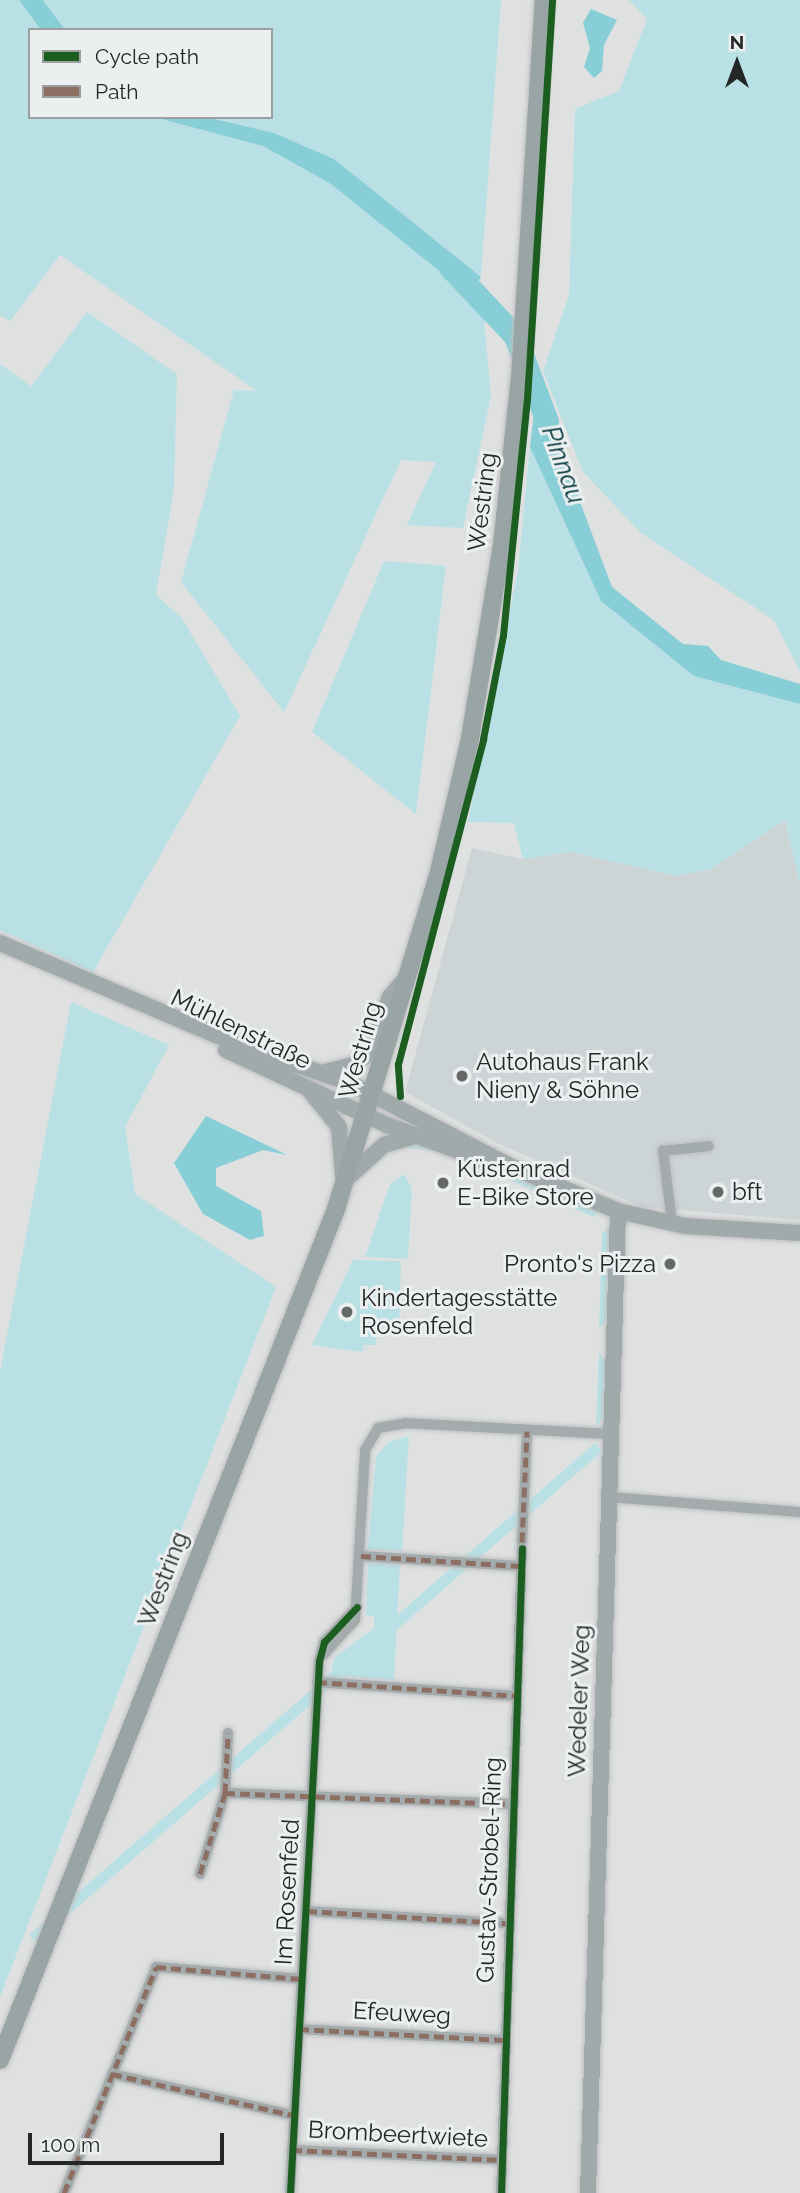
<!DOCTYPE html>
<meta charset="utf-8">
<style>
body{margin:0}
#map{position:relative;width:800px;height:2193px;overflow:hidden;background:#dfe1e1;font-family:Raleway,sans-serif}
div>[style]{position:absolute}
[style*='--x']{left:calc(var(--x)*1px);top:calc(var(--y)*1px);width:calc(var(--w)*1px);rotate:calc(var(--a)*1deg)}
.built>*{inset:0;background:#ccd4d5}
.green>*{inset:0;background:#b9e1e5;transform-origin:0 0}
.water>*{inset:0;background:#88ced6}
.river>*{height:23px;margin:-11.5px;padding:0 11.5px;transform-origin:11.5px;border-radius:11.5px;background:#88ced6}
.roads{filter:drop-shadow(0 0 2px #bebfc0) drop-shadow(0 0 2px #bebfc0)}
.minor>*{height:10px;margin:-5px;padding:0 5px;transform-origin:5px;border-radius:5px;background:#a3abac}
.secondary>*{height:16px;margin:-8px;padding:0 8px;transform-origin:8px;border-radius:8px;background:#a0aaab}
.primary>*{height:18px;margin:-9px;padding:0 9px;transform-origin:9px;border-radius:9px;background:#99a4a5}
.quiet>*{height:5px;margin-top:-2.5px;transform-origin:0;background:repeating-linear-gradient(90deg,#8d6e63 0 10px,transparent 0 15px)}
.cycleway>*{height:7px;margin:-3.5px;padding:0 3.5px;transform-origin:3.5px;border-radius:3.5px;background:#1b5e20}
.dots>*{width:19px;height:19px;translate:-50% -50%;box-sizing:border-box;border:4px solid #ebeff0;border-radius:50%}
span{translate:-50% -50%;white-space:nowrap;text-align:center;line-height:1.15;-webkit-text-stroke:6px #ebeff0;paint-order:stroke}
.street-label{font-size:24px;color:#252627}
.poi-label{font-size:24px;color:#252627}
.left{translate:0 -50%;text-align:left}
.right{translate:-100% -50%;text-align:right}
.water-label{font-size:26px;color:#093a3f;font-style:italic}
.legend{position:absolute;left:28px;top:28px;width:245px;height:91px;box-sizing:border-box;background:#ebeff0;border:2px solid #9c9fa0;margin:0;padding:9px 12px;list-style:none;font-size:21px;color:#252627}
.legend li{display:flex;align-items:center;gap:14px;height:35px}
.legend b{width:35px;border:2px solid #9c9fa0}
.north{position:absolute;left:702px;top:28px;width:70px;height:70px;-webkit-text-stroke:5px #ebeff0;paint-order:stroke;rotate:0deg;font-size:19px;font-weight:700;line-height:28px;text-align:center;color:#252627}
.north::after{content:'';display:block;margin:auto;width:24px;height:32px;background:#252627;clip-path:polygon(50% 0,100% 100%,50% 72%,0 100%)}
.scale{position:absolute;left:28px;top:2133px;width:196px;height:32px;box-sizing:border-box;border:4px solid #252627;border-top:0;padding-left:9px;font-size:21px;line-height:24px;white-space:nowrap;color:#252627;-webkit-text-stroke:5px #ebeff0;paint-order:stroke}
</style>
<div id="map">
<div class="built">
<i style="clip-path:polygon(785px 820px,800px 884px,800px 1220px,642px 1207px,497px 1143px,405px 1092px,472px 848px,523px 859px,571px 852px,676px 876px,711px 869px)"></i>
</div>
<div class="green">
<i style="clip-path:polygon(0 0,19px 0,41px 30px,30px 30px,30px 117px,154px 117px,263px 146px,331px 184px,469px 295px,484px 320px,491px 396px,463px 528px,407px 525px,436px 462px,401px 460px,284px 712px,181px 582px,234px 390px,257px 391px,60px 255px,10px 321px,0 315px)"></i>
<i style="clip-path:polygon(43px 0,501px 0,481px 277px,334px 159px,274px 133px,206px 117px,271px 117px,271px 30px,65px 30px)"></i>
<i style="clip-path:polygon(629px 0,800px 0,800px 671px,774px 620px,641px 533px,583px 472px,543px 371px,569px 295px,575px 109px,619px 91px,647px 19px)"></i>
<i style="clip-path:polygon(87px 312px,177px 374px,174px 489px,156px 595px,181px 617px,240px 716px,93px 972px,0 930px,0 364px,31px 386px)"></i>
<i style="clip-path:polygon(530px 447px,601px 601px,694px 676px,800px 704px,800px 884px,785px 820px,711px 869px,676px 876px,571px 852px,523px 859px,514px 823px,468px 822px,518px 570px)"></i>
<i style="clip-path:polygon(384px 561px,446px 566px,416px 814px,312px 732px)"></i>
<i style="clip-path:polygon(71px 1002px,169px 1045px,125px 1127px,135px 1194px,276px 1287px,0 1997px,0 1371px)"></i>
<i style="clip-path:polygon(414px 1143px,464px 1156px,597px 1212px,594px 1217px,448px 1153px,395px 1146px)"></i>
<i style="clip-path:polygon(404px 1174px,412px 1188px,408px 1259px,365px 1257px,390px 1184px)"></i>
<i style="clip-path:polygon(609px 1229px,606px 1321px,599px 1329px,602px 1233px)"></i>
<i style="clip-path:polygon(353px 1260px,401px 1261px,399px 1328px,377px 1327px,376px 1345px,363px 1345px,363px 1352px,312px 1345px)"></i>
<i style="clip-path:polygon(599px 1352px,605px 1361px,604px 1417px,596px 1426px)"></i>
<i style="clip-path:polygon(409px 1436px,402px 1551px,368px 1549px,376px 1457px,388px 1442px)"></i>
<i style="left:595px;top:1443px;width:11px;height:750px;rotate:49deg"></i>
<i style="clip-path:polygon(368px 1563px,400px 1564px,394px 1680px,331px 1675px,335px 1657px,374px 1628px,374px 1616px,366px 1616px)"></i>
</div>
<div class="water">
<i style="clip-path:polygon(19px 0,43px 0,65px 30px,41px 30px)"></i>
<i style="clip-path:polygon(591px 9px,617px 20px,604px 45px,602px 71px,594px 78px,584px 67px,590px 48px,583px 23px)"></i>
<i style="clip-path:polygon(154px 117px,206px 117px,274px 133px,334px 159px,481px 277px,469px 295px,331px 184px,263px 146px)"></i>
<i style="clip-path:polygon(537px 387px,612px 587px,683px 644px,708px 646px,721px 660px,800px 684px,800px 704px,694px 676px,601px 601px,530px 447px)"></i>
<i style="clip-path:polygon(206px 1116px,287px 1155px,263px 1150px,216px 1168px,216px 1186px,261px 1211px,264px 1236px,250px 1240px,203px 1214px,174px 1163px)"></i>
</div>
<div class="river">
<i style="--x:450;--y:267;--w:95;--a:46.7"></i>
<i style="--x:515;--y:336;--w:91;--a:69.4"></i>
</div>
<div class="roads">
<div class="minor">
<i style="--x:671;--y:1214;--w:64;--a:-97.2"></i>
<i style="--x:663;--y:1151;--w:46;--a:-6.2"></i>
<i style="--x:608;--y:1497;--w:193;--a:4.5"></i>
<i style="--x:522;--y:1542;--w:111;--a:-87.4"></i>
<i style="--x:361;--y:1556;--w:159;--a:3.6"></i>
<i style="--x:322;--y:1656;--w:49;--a:-47.5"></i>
<i style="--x:355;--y:1620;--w:170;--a:-86.6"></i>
<i style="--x:365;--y:1450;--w:26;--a:-59"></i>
<i style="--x:378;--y:1428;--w:27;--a:-10"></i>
<i style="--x:405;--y:1423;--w:205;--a:3.1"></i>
<i style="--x:317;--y:1682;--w:198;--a:4"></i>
<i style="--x:225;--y:1793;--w:60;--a:-87.1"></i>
<i style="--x:200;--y:1874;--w:85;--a:-72.8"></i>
<i style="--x:225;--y:1793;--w:284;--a:2.2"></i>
<i style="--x:307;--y:1911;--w:199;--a:3.5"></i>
<i style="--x:299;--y:2029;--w:204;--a:3.1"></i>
<i style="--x:112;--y:2074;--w:185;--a:12.8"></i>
<i style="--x:292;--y:2150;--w:210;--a:2.7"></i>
<i style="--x:64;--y:2193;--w:244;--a:-67.8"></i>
<i style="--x:156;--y:1967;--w:146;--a:4.7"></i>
<i style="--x:290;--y:2193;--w:533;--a:-86.88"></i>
<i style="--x:319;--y:1661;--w:20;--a:-75"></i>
<i style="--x:324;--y:1642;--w:48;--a:-46.7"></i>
<i style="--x:501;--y:2193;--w:645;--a:-88.14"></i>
</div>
<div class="secondary">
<i style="--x:0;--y:943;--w:262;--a:23.1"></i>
<i style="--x:241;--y:1046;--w:115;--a:18.7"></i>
<i style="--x:350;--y:1083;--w:185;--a:27.4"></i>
<i style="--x:514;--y:1168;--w:113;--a:22.5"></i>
<i style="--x:618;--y:1211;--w:69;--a:12.6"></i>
<i style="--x:685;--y:1226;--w:115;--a:3.5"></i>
<i style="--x:226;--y:1050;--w:178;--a:25"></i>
<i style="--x:387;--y:1125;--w:112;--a:19.9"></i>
<i style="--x:325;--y:1072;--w:32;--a:-14"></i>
<i style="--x:356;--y:1064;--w:19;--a:-43"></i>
<i style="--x:370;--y:1051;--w:58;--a:-69.7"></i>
<i style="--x:390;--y:997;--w:23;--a:-50"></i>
<i style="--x:310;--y:1091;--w:46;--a:51.1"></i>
<i style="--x:339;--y:1127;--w:49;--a:85.3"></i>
<i style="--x:343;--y:1182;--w:55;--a:-42.1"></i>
<i style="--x:384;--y:1145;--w:33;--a:-16"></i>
<i style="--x:588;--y:2193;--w:982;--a:-88.25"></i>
</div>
<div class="primary">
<i style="--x:0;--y:2060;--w:915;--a:-68.45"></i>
<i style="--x:336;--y:1209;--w:348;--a:-73"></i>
<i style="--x:438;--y:876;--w:142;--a:-76.9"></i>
<i style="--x:470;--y:738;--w:196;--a:-80.6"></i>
<i style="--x:502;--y:545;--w:169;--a:-83.9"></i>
<i style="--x:520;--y:377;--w:378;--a:-86.4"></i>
</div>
</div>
<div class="quiet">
<i style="--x:522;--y:1542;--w:111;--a:-87.4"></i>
<i style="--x:361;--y:1556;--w:159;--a:3.6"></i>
<i style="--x:317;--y:1682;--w:198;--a:4"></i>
<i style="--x:225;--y:1793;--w:60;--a:-87.1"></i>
<i style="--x:200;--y:1874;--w:85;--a:-72.8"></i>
<i style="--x:225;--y:1793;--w:284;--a:2.2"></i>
<i style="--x:307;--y:1911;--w:199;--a:3.5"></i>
<i style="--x:299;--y:2029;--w:204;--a:3.1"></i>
<i style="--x:112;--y:2074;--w:185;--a:12.8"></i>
<i style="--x:292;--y:2150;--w:210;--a:2.7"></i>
<i style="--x:64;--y:2193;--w:244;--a:-67.8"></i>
<i style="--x:156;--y:1967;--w:146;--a:4.7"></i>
</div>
<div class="cycleway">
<i style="--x:400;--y:1096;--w:32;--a:-94"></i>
<i style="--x:398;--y:1064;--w:336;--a:-75.3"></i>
<i style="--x:483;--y:739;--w:106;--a:-79.1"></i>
<i style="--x:503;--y:635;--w:237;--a:-84.2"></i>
<i style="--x:527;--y:399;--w:400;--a:-86.4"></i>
<i style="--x:290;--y:2193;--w:533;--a:-86.88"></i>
<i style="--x:319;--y:1661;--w:20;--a:-75"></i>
<i style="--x:324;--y:1642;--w:48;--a:-46.7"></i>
<i style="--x:501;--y:2193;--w:645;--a:-88.14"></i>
</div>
<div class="dots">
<i style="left:462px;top:1076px;background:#666768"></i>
<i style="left:443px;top:1183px;background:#666768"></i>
<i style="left:718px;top:1192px;background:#666768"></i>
<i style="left:670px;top:1264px;background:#666768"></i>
<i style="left:347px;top:1312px;background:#666768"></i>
</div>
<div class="street-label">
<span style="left:482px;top:502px;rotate:-83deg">Westring</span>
<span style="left:241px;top:1029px;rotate:26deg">Mühlenstraße</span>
<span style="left:360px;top:1050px;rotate:-74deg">Westring</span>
<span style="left:163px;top:1579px;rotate:-69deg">Westring</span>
<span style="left:579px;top:1701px;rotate:-88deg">Wedeler Weg</span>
<span style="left:489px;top:1870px;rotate:-88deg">Gustav-Strobel-Ring</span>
<span style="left:287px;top:1892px;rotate:-87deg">Im Rosenfeld</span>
<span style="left:402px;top:2013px;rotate:3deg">Efeuweg</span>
<span style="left:398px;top:2134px;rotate:3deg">Brombeertwiete</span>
</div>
<div class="poi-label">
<span class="left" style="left:476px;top:1076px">Autohaus Frank<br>Nieny &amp; Söhne</span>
<span class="left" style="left:457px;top:1183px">Küstenrad<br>E-Bike Store</span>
<span class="left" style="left:732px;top:1192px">bft</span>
<span class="right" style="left:656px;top:1264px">Pronto's Pizza</span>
<span class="left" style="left:361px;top:1312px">Kindertagesstätte<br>Rosenfeld</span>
</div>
<div class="water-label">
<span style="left:563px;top:465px;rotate:70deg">Pinnau</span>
</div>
<ul class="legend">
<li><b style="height:9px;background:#1b5e20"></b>Cycle path</li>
<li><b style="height:9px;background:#8d6e63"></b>Path</li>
</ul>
<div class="north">N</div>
<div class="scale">100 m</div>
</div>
